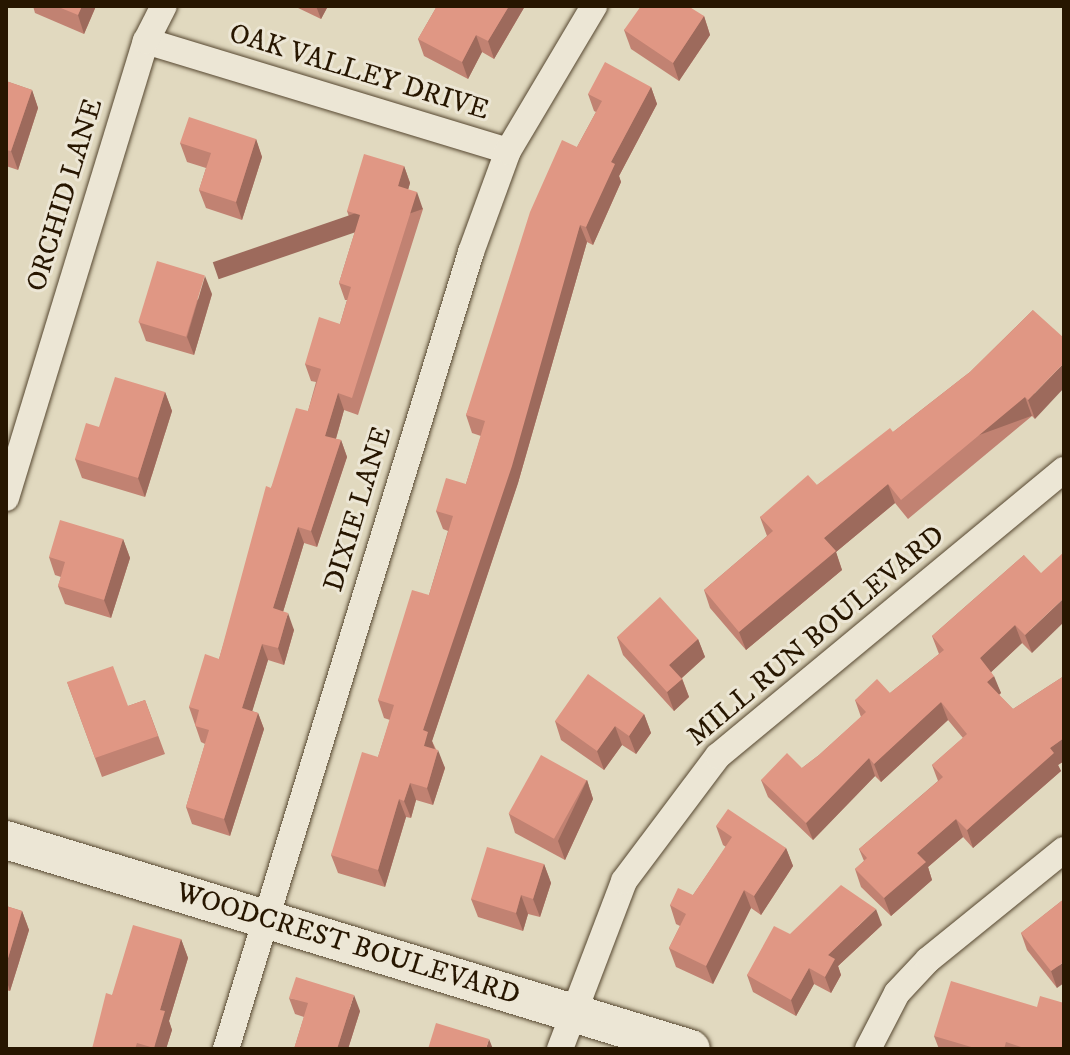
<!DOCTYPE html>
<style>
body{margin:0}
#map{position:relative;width:1070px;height:1055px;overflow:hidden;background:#e1d9bf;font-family:"IM FELL DW Pica",serif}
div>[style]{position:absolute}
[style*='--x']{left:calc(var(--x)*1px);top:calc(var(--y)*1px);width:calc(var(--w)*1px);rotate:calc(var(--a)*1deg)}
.roads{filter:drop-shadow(0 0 2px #564730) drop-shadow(0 0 2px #564730)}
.street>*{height:26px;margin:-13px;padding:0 13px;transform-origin:13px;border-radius:13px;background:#ece6d5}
.secondary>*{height:38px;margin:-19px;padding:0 19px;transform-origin:19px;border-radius:19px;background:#ece6d5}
.wall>*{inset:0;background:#c18272}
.shaded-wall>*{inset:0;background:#9d6a5c;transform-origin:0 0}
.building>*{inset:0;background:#e09784;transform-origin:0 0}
span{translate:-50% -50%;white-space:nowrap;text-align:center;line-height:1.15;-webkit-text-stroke:6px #ece6d5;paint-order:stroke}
.street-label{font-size:28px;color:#271600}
.frame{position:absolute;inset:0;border:8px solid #271600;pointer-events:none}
</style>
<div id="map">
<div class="roads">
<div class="street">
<i style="--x:146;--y:41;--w:378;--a:16.9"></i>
<i style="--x:6;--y:498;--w:478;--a:-73"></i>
<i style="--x:146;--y:41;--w:39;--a:-63"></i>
<i style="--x:226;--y:1049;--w:834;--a:-72.91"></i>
<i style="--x:471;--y:252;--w:108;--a:-69.9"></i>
<i style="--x:508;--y:151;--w:169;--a:-59.3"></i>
<i style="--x:560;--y:1049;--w:180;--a:-69.1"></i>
<i style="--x:624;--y:881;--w:156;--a:-53.1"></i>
<i style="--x:718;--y:756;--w:449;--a:-39.6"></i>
<i style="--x:868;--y:1049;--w:63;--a:-62.6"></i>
<i style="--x:897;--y:993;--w:45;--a:-46.8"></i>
<i style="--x:928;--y:960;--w:175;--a:-39"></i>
</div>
<div class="secondary">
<i style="--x:6;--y:840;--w:716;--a:16.97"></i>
</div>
</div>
<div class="wall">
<i style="clip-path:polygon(33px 6px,96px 6px,84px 34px,35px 13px)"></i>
<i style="clip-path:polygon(294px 6px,328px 6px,321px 19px)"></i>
<i style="clip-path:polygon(437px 6px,525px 6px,494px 59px,482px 52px,468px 79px,424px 56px,418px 39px)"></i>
<i style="clip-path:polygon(658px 7px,704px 16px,710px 35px,679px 81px,631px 49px,624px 30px)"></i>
<i style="clip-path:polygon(6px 81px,32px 90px,38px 108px,18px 170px,6px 166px)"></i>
<i style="clip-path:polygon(651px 87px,657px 104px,619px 176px,621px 182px,593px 245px,587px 242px,518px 483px,432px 741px,445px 768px,433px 805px,416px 800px,411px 818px,406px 817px,385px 887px,338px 873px,331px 855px,378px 757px,390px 720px,384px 718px,378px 700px,429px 595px,448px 531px,443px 529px,436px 511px,466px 484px,481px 436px,472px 433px,466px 415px,577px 147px,596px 112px,594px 111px,588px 94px)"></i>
<i style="clip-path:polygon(256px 139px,262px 157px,242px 220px,206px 208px,199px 190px,206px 168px,187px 162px,180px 143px)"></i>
<i style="clip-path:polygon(404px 166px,410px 183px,408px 190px,423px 209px,358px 415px,344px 410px,336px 439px,341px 440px,347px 457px,317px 547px,304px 543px,283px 612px,294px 630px,284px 665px,268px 660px,252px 711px,258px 713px,264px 729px,230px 836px,192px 824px,186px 807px,205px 744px,201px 742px,189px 707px,219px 659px,271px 488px,308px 411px,316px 382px,311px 381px,305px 364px,340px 324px,347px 300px,345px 300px,339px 283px,356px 228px,353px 228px,347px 211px)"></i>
<i style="clip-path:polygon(212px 294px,194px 355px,146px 341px,139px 322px)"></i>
<i style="clip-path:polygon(1033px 310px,1035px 419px,1032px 416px,908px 519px,895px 503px,836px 552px,842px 570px,746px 650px,710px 608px,704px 590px,767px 536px,760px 517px,817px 485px,893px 432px,970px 372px)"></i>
<i style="clip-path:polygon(165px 392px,172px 411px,145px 497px,82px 478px,75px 459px,99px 427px)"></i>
<i style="clip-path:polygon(123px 539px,130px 558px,111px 618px,65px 604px,58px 586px,61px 577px,55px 575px,49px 557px)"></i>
<i style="clip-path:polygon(1024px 555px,1032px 653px,1022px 643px,991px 672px,1001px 693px,999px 695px,1013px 709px,1064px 676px,1064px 761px,1058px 765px,1061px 771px,973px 848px,963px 837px,928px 867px,932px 880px,891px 916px,861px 887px,855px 869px,864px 861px,859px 849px,938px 781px,932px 765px,963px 738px,948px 720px,881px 782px,875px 776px,813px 840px,768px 797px,761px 780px,802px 768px,819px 755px,861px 717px,855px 700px,890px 693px,939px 654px,932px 636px)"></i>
<i style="clip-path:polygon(617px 637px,698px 639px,705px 657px,682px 678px,689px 697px,674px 711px,623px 655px)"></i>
<i style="clip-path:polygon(67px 682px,128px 706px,145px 700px,165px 754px,102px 777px)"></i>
<i style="clip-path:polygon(644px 714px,651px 733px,636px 754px,622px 745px,604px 770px,561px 740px,555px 721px)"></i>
<i style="clip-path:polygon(587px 780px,593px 799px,565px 860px,515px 833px,509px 814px)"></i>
<i style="clip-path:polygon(716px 826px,786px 848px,793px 866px,761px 915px,751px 908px,713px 984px,676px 967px,669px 948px,680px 926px,676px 924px,670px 905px,693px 895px,726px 847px,723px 845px)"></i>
<i style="clip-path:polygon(544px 864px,551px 883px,540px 917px,528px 914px,523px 931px,478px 917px,471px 899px)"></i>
<i style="clip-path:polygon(1064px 899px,1057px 988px,1027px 950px,1021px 933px)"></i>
<i style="clip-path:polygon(6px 906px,22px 911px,29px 930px,10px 991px,6px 990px)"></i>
<i style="clip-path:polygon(882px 925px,838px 966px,841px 975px,831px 993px,814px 984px,796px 1016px,753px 992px,747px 975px,790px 934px)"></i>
<i style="clip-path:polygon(181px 939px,188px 958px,169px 1021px,172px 1030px,166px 1049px,92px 1049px,112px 995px)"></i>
<i style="clip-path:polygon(289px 998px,360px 1011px,348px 1049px,294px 1049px,304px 1017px,295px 1014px)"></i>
<i style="clip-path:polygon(1037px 1007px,1064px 1049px,939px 1049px,934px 1036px)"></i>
</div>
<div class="shaded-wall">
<i style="clip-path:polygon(82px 6px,96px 6px,84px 34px,78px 15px)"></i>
<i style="clip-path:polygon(316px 6px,328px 6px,321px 19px)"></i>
<i style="clip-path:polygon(509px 6px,525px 6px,494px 59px,488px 41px)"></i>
<i style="clip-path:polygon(704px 16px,710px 35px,679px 81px,673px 63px)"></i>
<i style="clip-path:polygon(476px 35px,482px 52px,468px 79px,462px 62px)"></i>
<i style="clip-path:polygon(651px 87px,657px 104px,619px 176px,621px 182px,593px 245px,586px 227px,611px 162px)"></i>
<i style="clip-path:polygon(32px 90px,38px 108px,18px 170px,11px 151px)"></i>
<i style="clip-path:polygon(256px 139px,262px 157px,242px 220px,236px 202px)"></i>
<i style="clip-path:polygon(404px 166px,410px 183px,404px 203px,398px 186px)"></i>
<i style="left:417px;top:192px;width:18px;height:216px;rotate:71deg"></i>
<i style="clip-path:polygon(580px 225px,587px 242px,518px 483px,432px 741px,435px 750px,424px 746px,423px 730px)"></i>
<i style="clip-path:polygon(205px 276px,212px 294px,194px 355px,187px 337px)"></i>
<i style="clip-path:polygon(1064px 363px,1064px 388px,1035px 419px,1028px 400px)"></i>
<i style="clip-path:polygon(165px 392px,172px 411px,145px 497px,138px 478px)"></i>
<i style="clip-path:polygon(338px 393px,344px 410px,332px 452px,325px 436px)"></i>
<i style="left:1025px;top:397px;width:20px;height:161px;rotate:70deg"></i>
<i style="clip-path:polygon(341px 440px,347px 457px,317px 547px,311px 531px)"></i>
<i style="clip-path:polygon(888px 484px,895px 503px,836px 552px,842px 570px,746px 650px,739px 632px,824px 538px)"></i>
<i style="clip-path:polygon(298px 527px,304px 543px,279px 625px,273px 608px)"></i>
<i style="clip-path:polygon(123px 539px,130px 558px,111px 618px,104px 600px)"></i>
<i style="clip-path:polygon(1064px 598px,1064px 622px,1032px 653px,1025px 635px)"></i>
<i style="clip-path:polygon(288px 613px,294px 630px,284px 665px,278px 648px)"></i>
<i style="clip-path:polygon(1015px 625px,1022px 643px,987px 676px,980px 658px)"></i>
<i style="clip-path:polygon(698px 639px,705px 657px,676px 683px,669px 665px)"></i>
<i style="clip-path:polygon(262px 644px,268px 660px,248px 725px,242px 708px)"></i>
<i style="clip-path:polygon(994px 676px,1001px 693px,993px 699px,987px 682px)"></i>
<i style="clip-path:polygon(682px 679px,689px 697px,674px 711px,667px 692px)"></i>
<i style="clip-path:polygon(941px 702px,948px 720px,881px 782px,874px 764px)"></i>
<i style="clip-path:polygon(258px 713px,264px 729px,230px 836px,224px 819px)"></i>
<i style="clip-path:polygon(644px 714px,651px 733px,636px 754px,629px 736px)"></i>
<i style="clip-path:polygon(615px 726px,622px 745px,604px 770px,597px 751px)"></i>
<i style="clip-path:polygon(1064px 738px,1064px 761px,1058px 765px,1061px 771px,973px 848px,967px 830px,1050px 748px)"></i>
<i style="clip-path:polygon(438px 750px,445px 768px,433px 805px,427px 788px)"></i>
<i style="clip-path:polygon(869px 758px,875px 776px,813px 840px,806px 823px)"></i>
<i style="clip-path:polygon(587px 780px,593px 799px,565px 860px,558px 841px)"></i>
<i style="clip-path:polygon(410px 783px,416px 800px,411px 818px,404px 801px)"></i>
<i style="clip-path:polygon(399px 799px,406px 817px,385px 887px,378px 870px)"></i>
<i style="clip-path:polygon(956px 819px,963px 837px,928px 867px,932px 880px,891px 916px,884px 898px,917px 853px)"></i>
<i style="clip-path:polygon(786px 848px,793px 866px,761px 915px,754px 896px)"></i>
<i style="clip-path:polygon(544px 864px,551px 883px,540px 917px,533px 899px)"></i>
<i style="clip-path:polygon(744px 890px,751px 908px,713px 984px,706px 966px)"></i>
<i style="clip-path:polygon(521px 895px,528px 914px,523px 931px,516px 913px)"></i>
<i style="clip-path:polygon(876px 909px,882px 925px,838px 966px,841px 975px,831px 993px,825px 977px,828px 955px)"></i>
<i style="clip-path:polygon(22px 911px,29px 930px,10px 991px,6px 979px,6px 965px)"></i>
<i style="clip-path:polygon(181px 939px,188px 958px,169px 1021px,172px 1030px,166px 1049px,154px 1049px,160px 1010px)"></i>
<i style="clip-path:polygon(1064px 962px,1064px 983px,1057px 988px,1051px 971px)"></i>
<i style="clip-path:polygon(809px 968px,814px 984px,796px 1016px,791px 1000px)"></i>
<i style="clip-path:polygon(354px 995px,360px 1011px,348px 1049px,337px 1049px)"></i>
<i style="clip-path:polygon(489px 1039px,493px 1049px,486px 1049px)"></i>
</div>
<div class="building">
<i style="clip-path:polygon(56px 6px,82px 6px,78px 15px)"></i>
<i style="clip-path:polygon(437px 6px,509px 6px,488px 41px,476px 35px,462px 62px,418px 39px)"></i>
<i style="clip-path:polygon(641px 6px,656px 6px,658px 7px,659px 6px,688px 6px,704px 16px,673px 63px,624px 30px)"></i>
<i style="clip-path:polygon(605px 62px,651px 87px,611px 162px,615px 164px,586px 227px,580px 225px,512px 466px,423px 730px,428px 732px,424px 746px,438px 750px,427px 788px,410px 783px,404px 801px,399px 799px,378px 870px,331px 855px,362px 752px,378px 757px,394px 705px,378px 700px,412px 590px,429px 595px,453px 516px,436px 511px,446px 478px,466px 484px,485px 421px,466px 415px,530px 212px,562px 140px,577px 147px,602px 101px,588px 94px)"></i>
<i style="clip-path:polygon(6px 81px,32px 90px,11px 151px,6px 150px)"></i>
<i style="clip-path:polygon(189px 117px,256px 139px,236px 202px,199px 190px,211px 153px,180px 143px)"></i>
<i style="clip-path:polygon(364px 154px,404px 166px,398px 186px,417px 192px,352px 398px,338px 393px,325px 436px,341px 440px,311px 531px,298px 527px,273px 608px,288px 613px,278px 648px,262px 644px,242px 708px,258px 713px,224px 819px,186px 807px,209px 730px,195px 726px,199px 710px,189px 707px,205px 654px,219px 659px,266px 486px,271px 488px,296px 408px,308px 411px,321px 369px,305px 364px,319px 317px,340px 324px,351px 287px,339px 283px,360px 215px,347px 211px)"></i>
<i style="left:157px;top:261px;width:50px;height:64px;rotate:17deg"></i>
<i style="clip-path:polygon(1033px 310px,1064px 338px,1064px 363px,1028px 400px,1025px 397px,901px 500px,888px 484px,824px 538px,836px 551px,739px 632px,704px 590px,773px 531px,760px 517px,808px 475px,817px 485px,890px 428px,893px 432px,970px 372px)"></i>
<i style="clip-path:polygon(115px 377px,165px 392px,138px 478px,75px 459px,86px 423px,99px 427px)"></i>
<i style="clip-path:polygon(60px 520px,123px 539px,104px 600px,58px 586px,65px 562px,49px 557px)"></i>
<i style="clip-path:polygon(1064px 552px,1064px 598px,1025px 635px,1015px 625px,980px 658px,994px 676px,987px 682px,1013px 709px,1064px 676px,1064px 738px,1050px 748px,1054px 753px,967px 830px,956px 819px,917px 853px,926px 862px,884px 898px,855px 869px,867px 858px,859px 849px,943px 777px,932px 765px,967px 734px,941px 702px,874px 764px,869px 758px,806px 823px,761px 780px,787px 753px,802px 768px,819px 755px,866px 712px,855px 700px,877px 679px,890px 693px,944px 650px,932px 636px,1024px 555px,1041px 573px)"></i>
<i style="clip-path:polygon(660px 597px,698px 639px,669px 665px,682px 679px,667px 692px,617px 637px)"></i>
<i style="clip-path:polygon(113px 666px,128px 706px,145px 700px,158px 736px,95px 758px,67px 682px)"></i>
<i style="clip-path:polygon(588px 674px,644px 714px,629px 736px,615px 726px,597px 751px,555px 721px)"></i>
<i style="left:541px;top:755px;width:52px;height:67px;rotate:29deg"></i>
<i style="clip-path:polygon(728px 809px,786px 848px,754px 896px,744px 890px,706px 966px,669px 948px,686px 914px,670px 905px,678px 888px,693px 895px,732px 837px,716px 826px)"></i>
<i style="clip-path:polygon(487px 847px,544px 864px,533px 899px,521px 895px,516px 913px,471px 899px)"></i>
<i style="clip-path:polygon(841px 885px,876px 909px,828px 955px,835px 959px,825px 977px,809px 968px,791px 1000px,747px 975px,774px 926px,790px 934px)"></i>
<i style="clip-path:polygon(1064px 899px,1064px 962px,1051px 971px,1021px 933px)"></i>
<i style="clip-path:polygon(6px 906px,22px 911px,6px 965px)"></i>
<i style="clip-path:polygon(133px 925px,181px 939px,160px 1010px,165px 1011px,154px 1048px,137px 1043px,135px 1049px,92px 1049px,106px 993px,112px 995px)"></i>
<i style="clip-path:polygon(296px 977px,354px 995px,337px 1049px,327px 1048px,327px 1049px,294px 1049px,308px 1003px,289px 998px)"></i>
<i style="clip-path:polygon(951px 981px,1037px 1007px,1040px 996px,1064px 1003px,1064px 1049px,1027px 1049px,1006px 1042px,1004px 1049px,978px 1049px,934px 1036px)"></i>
<i style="clip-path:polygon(436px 1023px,489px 1039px,486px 1049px,428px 1049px)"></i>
</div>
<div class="street-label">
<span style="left:359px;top:72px;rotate:17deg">OAK VALLEY DRIVE</span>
<span style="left:65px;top:195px;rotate:-73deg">ORCHID LANE</span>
<span style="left:358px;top:509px;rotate:-73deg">DIXIE LANE</span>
<span style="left:816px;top:636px;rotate:-40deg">MILL RUN BOULEVARD</span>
<span style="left:348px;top:944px;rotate:17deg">WOODCREST BOULEVARD</span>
</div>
<div class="frame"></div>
</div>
